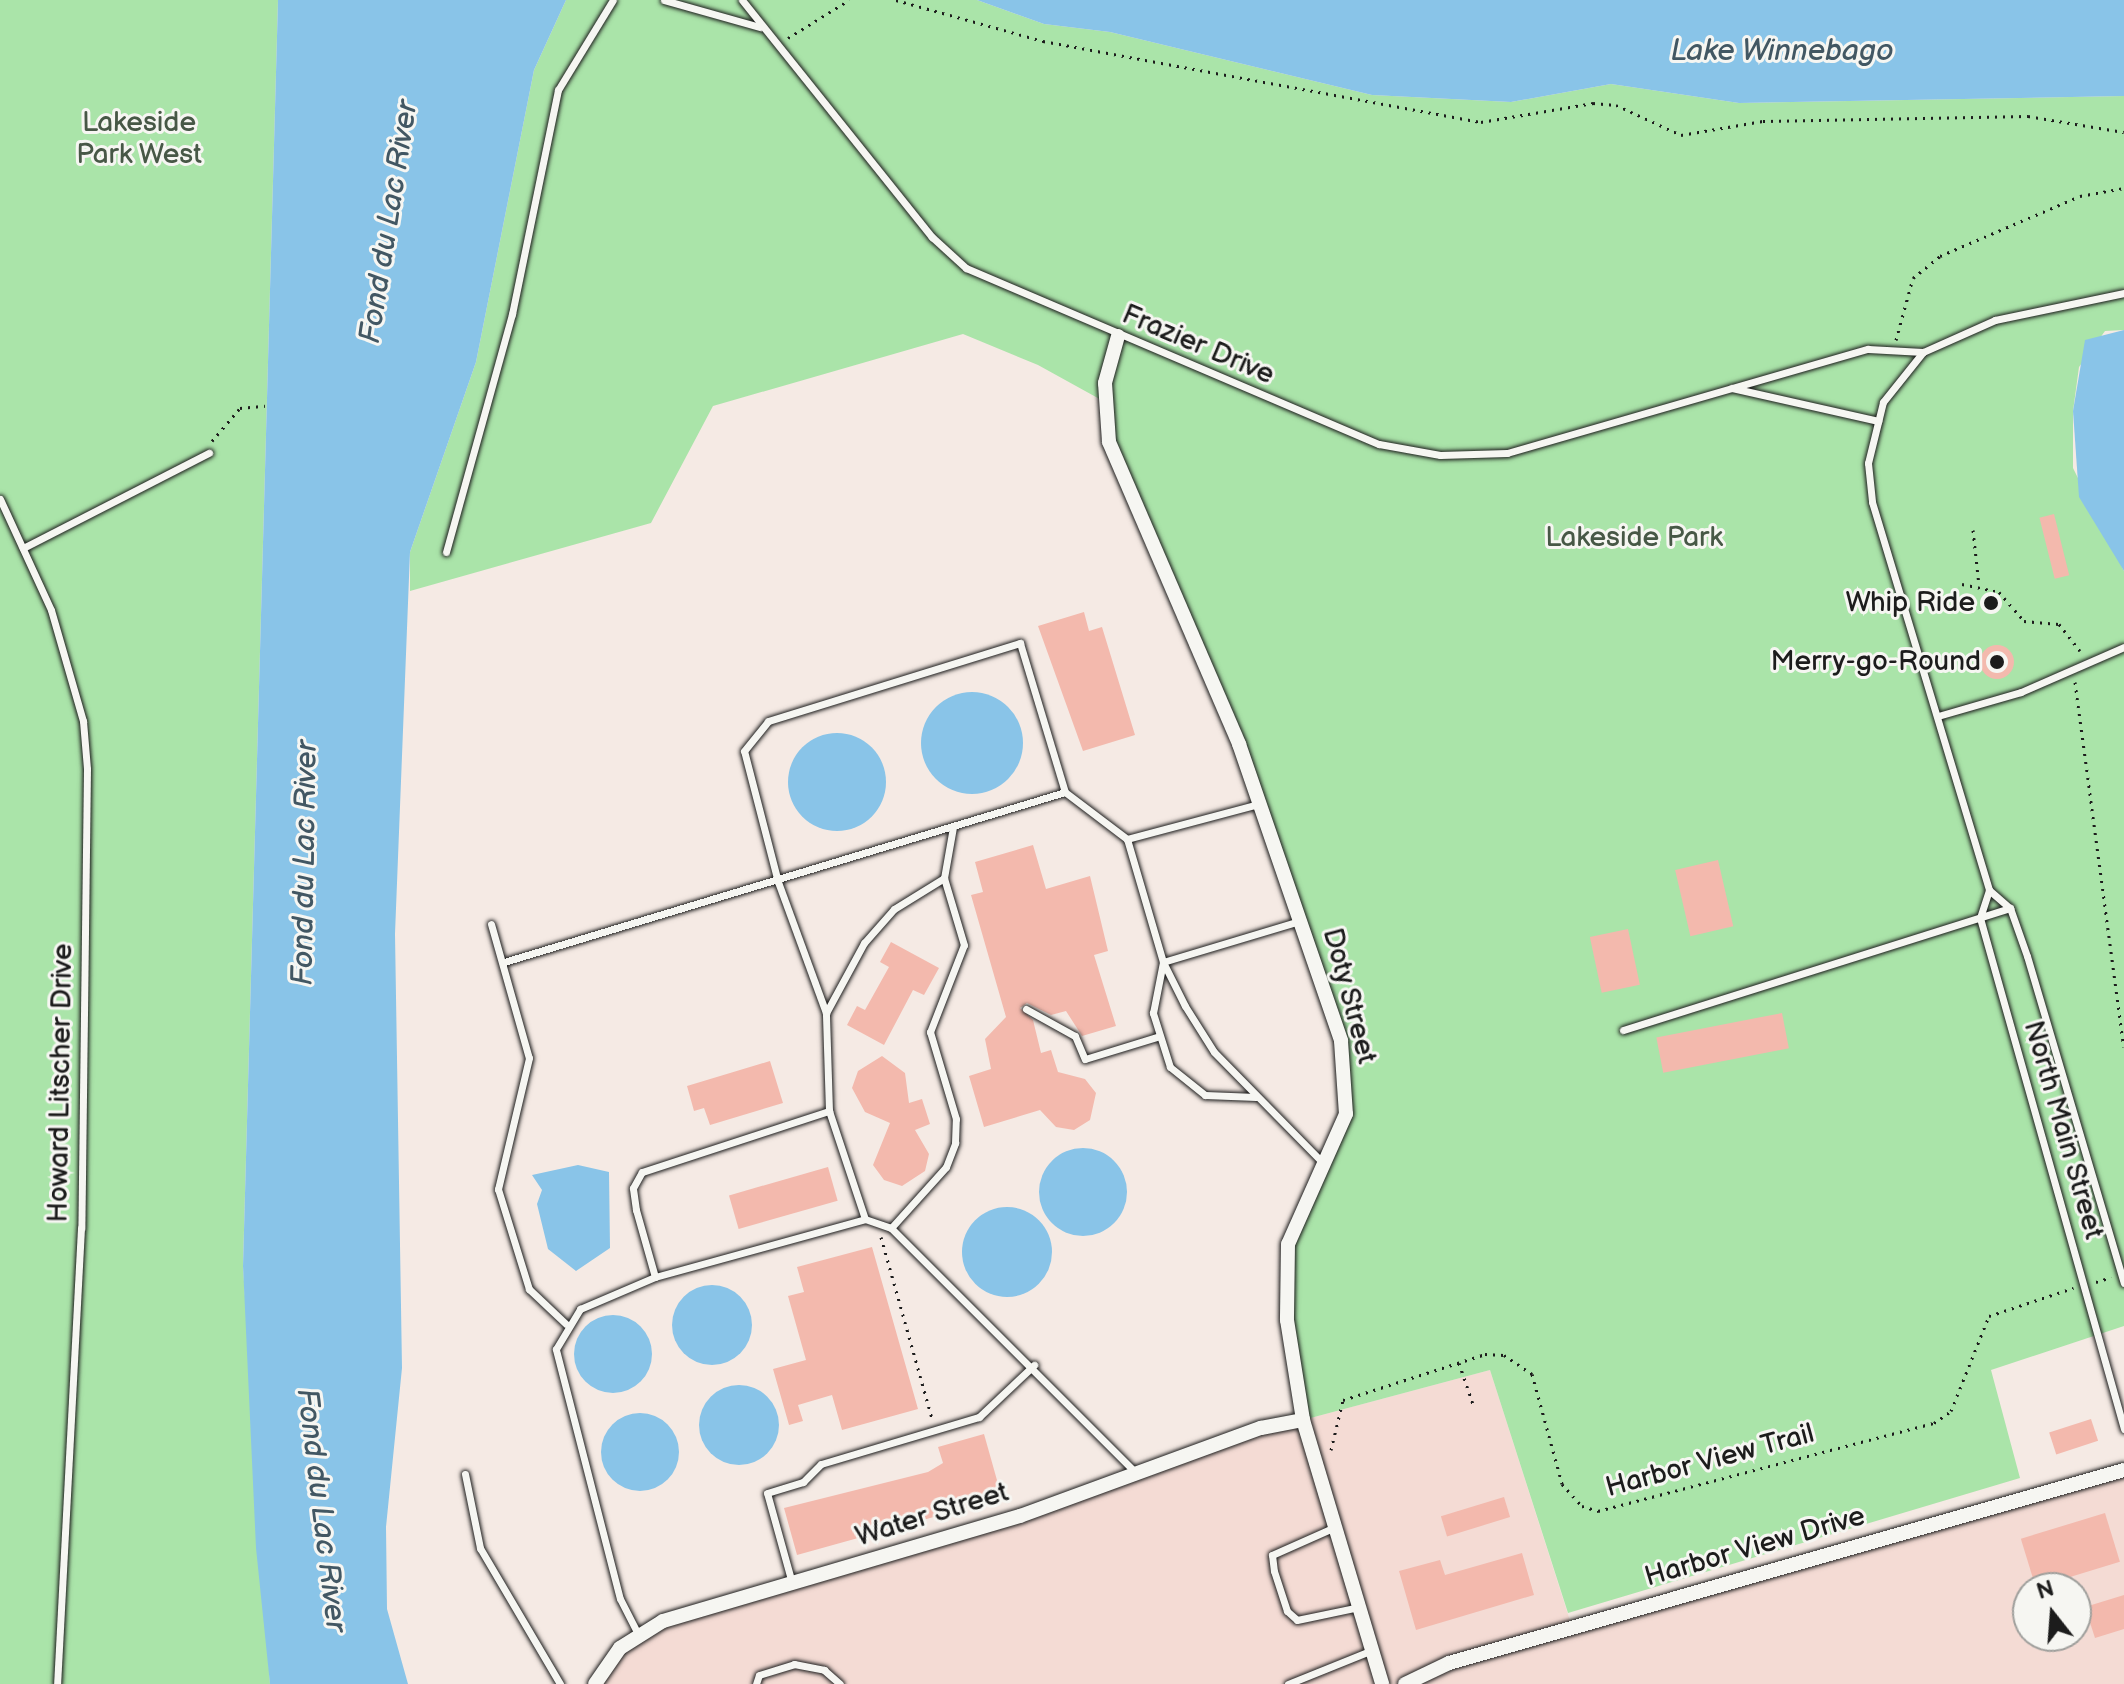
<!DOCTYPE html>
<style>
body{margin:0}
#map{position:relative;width:2124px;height:1684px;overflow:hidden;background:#f5eae4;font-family:"Balsamiq Sans",sans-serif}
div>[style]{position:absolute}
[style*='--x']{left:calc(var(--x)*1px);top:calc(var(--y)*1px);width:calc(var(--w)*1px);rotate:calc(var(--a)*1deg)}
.built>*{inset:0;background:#f4dbd4}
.green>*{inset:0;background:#aae4a9}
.water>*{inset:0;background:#89c4e8}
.round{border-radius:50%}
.building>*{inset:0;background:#f3b9ad;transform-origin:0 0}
.path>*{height:3px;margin-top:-1.5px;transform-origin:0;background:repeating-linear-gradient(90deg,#1c1c1c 0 2px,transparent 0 8px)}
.roads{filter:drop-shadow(0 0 2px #1c1c1c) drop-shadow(0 0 2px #1c1c1c)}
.service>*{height:7px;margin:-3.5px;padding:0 3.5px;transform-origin:3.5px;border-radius:3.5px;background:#f6f6f2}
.minor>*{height:14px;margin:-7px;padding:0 7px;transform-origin:7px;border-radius:7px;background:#f6f6f2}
.dots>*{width:22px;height:22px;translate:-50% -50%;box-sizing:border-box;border:4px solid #f6f6f2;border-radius:50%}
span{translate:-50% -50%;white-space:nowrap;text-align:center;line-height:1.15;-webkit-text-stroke:6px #f6f6f2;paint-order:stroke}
.park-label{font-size:28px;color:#475846}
.street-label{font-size:28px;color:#1c1c1c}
.poi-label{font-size:28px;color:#1c1c1c}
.right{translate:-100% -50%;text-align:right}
.water-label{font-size:30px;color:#425763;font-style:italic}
.north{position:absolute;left:2012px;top:1572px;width:80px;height:80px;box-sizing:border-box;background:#f6f6f2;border:2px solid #9f9f9c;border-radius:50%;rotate:343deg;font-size:22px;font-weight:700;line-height:32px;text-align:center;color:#1c1c1c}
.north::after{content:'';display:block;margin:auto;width:28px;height:36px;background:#1c1c1c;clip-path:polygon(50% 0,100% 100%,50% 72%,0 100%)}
</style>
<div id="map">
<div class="built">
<i style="clip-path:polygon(evenodd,1490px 1370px,1572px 1627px,2124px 1470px,2124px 1684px,595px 1684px,642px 1631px,1303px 1420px,1490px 1370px,2028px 1588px,2076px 1588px,2076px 1636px,2028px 1636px,2028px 1588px)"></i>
</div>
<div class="green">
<i style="clip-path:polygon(0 0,278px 0,243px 1266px,270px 1684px,0 1684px)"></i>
<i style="clip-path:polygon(566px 0,977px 0,1044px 24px,1110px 32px,1372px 95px,1511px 102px,1611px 84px,1739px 103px,2124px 96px,2124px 330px,2105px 331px,2079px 367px,2073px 411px,2073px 468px,2124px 571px,2124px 1326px,1991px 1370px,2020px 1478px,1568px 1613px,1490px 1370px,1303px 1420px,1287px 1320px,1288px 1244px,1339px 1129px,1346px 1068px,1289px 881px,1118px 467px,1105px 402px,1038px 365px,963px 334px,713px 406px,651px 523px,410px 591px,410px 552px,476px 362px,534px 70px)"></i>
</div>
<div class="water">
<i style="clip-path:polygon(278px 0,566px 0,534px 70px,476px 362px,410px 552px,395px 934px,402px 1368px,386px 1527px,387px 1609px,408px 1684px,270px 1684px,256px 1548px,243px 1266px)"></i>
<i style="clip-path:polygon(977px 0,2124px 0,2124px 96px,1739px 103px,1611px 84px,1511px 102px,1372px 95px,1110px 32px,1044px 24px)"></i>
<i style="clip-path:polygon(2124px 330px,2124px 571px,2079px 497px,2073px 411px,2085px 340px)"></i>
<i class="round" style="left:921px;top:692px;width:102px;height:102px"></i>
<i class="round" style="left:788px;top:733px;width:98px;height:98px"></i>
<i class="round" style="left:1039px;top:1148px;width:88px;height:88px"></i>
<i style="clip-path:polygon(578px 1165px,609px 1172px,610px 1248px,576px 1271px,548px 1249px,537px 1204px,542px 1190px,532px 1175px)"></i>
<i class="round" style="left:962px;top:1207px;width:90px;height:90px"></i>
<i class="round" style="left:672px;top:1285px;width:80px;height:80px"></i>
<i class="round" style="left:574px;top:1315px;width:78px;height:78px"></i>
<i class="round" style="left:699px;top:1385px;width:80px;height:80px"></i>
<i class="round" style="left:601px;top:1413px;width:78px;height:78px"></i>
</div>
<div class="building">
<i style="left:2054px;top:514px;width:63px;height:15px;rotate:76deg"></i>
<i style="clip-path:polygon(1084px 612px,1089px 631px,1102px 627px,1135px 735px,1083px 751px,1038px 626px)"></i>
<i class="round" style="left:1980px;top:645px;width:34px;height:34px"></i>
<i style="clip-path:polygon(1033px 845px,1046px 889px,1090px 876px,1108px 951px,1094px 955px,1116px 1026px,1082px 1036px,1066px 1011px,1051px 1015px,1027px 1003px,1020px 1008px,1033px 1020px,1041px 1053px,1051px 1050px,1058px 1072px,1085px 1079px,1096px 1093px,1090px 1120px,1074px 1130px,1056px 1127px,1040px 1110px,984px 1127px,969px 1076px,991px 1069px,985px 1039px,1006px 1017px,971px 895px,983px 892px,975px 862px)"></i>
<i style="left:1718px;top:860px;width:68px;height:44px;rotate:77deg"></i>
<i style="left:1628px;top:929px;width:57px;height:39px;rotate:78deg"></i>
<i style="clip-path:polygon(891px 942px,939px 968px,924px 995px,913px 990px,884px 1045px,847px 1025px,857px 1006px,865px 1010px,889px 967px,880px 962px)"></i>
<i style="left:1782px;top:1013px;width:36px;height:128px;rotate:79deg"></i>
<i style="clip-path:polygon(882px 1056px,905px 1073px,909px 1103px,922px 1099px,930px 1124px,915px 1130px,929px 1154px,925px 1171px,902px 1186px,884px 1180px,873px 1165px,890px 1123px,865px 1112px,852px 1088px,858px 1071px)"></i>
<i style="clip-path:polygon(770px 1061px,783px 1103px,710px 1125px,704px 1108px,694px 1111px,687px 1086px)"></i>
<i style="left:828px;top:1167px;width:35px;height:103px;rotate:74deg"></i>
<i style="clip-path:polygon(872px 1247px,918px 1409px,842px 1430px,832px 1395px,798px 1405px,803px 1421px,789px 1425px,773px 1369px,806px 1360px,788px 1296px,804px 1292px,797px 1267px)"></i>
<i style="left:2091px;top:1419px;width:23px;height:44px;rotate:72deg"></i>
<i style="clip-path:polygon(984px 1434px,1002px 1498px,797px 1555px,784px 1508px,928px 1472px,943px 1463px,938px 1447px)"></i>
<i style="left:1504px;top:1497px;width:21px;height:66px;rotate:73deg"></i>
<i style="left:2105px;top:1513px;width:51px;height:88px;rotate:73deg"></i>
<i style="clip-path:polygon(1522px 1553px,1534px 1595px,1416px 1630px,1399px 1571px,1440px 1560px,1445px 1575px)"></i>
<i style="clip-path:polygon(2124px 1595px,2124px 1629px,2095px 1638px,2085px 1607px)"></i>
</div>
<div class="path">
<i style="--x:896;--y:0;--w:153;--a:15.6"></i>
<i style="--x:1043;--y:41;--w:445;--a:10.5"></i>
<i style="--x:1481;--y:122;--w:114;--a:-9.6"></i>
<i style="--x:1593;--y:103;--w:23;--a:5"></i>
<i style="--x:1616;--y:105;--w:72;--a:24.8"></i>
<i style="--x:1681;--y:135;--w:83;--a:-9.7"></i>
<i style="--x:1763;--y:121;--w:265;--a:-1.1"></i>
<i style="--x:2028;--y:116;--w:97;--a:9.5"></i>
<i style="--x:788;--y:38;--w:72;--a:-31.9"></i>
<i style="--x:1896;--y:340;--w:64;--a:-74.7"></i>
<i style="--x:1913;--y:278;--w:35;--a:-39"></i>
<i style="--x:1940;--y:256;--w:152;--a:-23.2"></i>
<i style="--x:2080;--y:196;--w:45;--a:-10.3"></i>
<i style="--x:212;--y:441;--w:43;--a:-49.7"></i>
<i style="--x:240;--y:408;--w:25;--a:-5"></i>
<i style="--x:1973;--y:530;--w:55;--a:83.8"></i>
<i style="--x:1962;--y:584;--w:38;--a:12"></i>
<i style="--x:1999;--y:592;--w:38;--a:49"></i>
<i style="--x:2024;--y:621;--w:35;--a:5"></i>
<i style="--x:2059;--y:624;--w:34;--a:52"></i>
<i style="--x:2075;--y:682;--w:368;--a:82.4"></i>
<i style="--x:881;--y:1237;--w:189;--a:74.3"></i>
<i style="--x:2096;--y:1282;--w:16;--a:-18"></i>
<i style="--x:1459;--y:1363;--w:46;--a:71.2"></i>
<i style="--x:1331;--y:1450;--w:51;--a:-76.5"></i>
<i style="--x:1343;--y:1400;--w:149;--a:-17.9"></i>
<i style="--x:1485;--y:1354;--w:19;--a:3"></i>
<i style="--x:1504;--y:1355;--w:34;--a:34"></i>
<i style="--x:1532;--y:1374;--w:114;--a:74.7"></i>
<i style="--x:1562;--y:1484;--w:30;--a:48"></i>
<i style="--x:1582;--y:1506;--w:17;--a:17"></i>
<i style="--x:1598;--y:1511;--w:347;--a:-14.7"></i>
<i style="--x:1934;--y:1423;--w:21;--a:-35"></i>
<i style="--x:1951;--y:1411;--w:102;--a:-68.2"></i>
<i style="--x:1989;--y:1316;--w:89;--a:-18.4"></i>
</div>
<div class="roads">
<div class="service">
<i style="--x:664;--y:0;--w:100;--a:15.7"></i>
<i style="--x:742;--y:0;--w:304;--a:51.3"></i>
<i style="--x:932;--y:237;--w:46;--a:42.4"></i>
<i style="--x:966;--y:268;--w:449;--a:23.1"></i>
<i style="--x:1379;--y:444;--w:62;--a:10.2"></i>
<i style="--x:1440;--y:455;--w:67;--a:-1.7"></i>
<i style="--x:1507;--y:453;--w:376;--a:-16.1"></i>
<i style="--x:1868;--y:349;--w:55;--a:3.1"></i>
<i style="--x:2124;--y:293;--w:132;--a:168.2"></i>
<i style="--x:1995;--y:320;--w:79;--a:156"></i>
<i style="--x:1923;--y:352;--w:64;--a:128.7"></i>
<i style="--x:1883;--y:402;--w:63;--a:103.8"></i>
<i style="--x:1868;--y:463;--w:39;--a:84"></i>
<i style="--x:1872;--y:502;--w:405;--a:73.2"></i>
<i style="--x:1989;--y:890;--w:28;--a:41"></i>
<i style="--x:2010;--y:908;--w:51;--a:70.5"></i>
<i style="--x:2027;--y:956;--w:341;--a:73.5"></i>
<i style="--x:1732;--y:388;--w:150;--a:12.7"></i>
<i style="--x:0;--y:499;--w:122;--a:65.3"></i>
<i style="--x:51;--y:610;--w:116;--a:73.9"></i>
<i style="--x:83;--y:721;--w:48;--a:85.2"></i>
<i style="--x:87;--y:769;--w:459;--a:90.7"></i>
<i style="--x:81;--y:1228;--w:457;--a:93"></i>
<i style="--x:23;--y:548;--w:209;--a:-27.1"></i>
<i style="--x:446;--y:552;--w:247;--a:-74.5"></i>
<i style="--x:512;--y:314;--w:229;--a:-78.4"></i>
<i style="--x:558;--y:90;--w:105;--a:-58.6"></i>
<i style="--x:1938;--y:716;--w:86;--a:-16.1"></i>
<i style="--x:2021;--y:692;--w:112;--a:-23.6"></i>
<i style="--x:1127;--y:839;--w:137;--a:-14.9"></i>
<i style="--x:1989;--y:890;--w:29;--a:108"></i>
<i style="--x:1980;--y:918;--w:531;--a:74.26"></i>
<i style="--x:491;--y:924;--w:139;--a:74.2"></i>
<i style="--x:529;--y:1058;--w:135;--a:103.3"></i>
<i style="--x:498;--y:1189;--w:105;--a:72.8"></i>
<i style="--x:529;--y:1289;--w:51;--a:43.4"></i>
<i style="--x:504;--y:962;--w:586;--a:-16.86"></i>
<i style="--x:1026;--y:1009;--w:56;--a:28.9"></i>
<i style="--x:1075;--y:1036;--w:25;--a:67"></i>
<i style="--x:1085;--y:1059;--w:78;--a:-17"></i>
<i style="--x:826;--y:1013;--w:80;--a:-61.5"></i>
<i style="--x:864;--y:943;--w:45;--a:-48.6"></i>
<i style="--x:894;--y:909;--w:59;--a:-31.8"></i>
<i style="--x:944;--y:878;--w:52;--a:-80"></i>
<i style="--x:1623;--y:1030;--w:406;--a:-17.5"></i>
<i style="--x:1256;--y:1097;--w:51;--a:-177.8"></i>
<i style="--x:1205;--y:1095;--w:45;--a:-141.3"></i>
<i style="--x:1170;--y:1067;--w:57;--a:-107.5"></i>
<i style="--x:1153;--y:1013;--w:52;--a:-78.9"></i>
<i style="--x:1163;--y:962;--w:143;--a:-16.7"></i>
<i style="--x:865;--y:1219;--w:114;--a:-108.4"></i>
<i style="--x:829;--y:1111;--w:98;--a:-91.8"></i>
<i style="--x:826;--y:1013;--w:140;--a:-110.1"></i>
<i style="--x:778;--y:882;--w:135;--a:-104.5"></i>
<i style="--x:744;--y:751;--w:38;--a:-51"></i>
<i style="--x:768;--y:721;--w:264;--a:-17.2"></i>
<i style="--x:1020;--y:643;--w:156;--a:73.2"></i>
<i style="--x:1065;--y:792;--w:78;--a:37.2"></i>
<i style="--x:1127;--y:839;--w:128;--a:73.7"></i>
<i style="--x:1163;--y:962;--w:49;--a:63.4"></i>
<i style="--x:1185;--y:1006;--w:54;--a:57.8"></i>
<i style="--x:1214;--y:1052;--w:153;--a:45.5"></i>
<i style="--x:891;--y:1228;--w:82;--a:-48"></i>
<i style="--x:946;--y:1167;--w:26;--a:-69"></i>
<i style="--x:955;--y:1143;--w:24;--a:-88"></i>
<i style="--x:956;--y:1119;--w:91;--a:-106.6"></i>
<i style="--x:930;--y:1032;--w:93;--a:-68.7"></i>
<i style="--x:964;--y:945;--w:70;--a:-106.6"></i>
<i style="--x:655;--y:1277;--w:70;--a:-105.8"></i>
<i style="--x:636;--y:1210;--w:22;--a:-98"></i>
<i style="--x:633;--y:1188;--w:18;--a:-61"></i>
<i style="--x:642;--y:1172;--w:197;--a:-18.1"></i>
<i style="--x:465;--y:1474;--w:76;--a:78.5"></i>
<i style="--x:480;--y:1548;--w:158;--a:59.5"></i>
<i style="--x:1335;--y:1527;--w:69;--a:156"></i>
<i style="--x:1272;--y:1555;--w:16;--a:83"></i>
<i style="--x:1274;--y:1571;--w:42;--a:72"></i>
<i style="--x:1287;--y:1611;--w:13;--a:42"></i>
<i style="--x:1297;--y:1620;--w:63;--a:-11.8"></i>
<i style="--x:792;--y:1583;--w:93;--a:-105.5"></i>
<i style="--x:767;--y:1493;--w:38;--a:-17"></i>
<i style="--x:803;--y:1482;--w:25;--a:-45"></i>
<i style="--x:821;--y:1464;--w:165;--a:-16.6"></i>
<i style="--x:979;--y:1417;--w:76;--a:-43.4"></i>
<i style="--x:638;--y:1634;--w:39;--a:-117"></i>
<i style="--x:620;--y:1599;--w:258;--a:-104.4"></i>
<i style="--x:556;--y:1349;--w:47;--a:-59"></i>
<i style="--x:580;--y:1309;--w:82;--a:-23.1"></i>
<i style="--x:655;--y:1277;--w:218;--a:-15.4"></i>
<i style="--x:865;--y:1219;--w:28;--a:19"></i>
<i style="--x:891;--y:1228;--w:348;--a:45"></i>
<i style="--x:756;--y:1684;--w:9;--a:-72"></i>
<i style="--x:759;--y:1675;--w:37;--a:-17"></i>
<i style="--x:794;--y:1664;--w:31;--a:11"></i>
<i style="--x:824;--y:1670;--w:21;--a:41"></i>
<i style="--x:1288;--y:1684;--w:91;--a:-22"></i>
</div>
<div class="minor">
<i style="--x:1118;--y:336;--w:49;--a:105.5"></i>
<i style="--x:1105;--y:383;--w:59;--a:86.1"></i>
<i style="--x:1109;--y:442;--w:329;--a:66.7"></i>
<i style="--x:1239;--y:744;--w:314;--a:71"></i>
<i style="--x:1341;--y:1041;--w:73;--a:86.1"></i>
<i style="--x:1346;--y:1114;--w:142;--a:114"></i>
<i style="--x:1288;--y:1244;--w:76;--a:90.8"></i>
<i style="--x:1287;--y:1320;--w:101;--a:80.9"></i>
<i style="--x:1303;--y:1420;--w:276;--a:73.3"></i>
<i style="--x:595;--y:1684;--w:44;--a:-55.2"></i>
<i style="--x:620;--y:1648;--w:51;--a:-32.1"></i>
<i style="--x:663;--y:1621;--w:372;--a:-16.4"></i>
<i style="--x:1020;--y:1516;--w:257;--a:-20.1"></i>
<i style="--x:1261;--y:1428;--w:43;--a:-10.8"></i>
<i style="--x:1405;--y:1684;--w:49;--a:-25.5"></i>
<i style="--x:1449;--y:1663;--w:702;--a:-15.96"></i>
</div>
</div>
<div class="dots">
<i style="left:1991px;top:603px;background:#1c1c1c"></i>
<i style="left:1997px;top:662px;background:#1c1c1c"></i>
</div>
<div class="park-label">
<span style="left:139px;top:139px">Lakeside<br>Park West</span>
<span style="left:1634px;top:538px">Lakeside Park</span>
</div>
<div class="street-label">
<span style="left:1198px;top:345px;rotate:23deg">Frazier Drive</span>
<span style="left:1349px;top:996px;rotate:75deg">Doty Street</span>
<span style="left:61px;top:1083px;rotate:-89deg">Howard Litscher Drive</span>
<span style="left:2063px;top:1130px;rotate:74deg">North Main Street</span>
<span style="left:1710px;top:1461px;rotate:-15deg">Harbor View Trail</span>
<span style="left:932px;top:1515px;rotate:-17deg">Water Street</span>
<span style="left:1755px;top:1547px;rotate:-16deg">Harbor View Drive</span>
</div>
<div class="poi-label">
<span class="right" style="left:1975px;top:603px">Whip Ride</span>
<span class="right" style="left:1981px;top:662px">Merry-go-Round</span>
</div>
<div class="water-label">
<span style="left:1782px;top:51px">Lake Winnebago</span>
<span style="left:389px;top:222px;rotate:-81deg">Fond du Lac River</span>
<span style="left:305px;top:863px;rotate:-89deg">Fond du Lac River</span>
<span style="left:321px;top:1510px;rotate:83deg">Fond du Lac River</span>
</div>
<div class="north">N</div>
</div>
